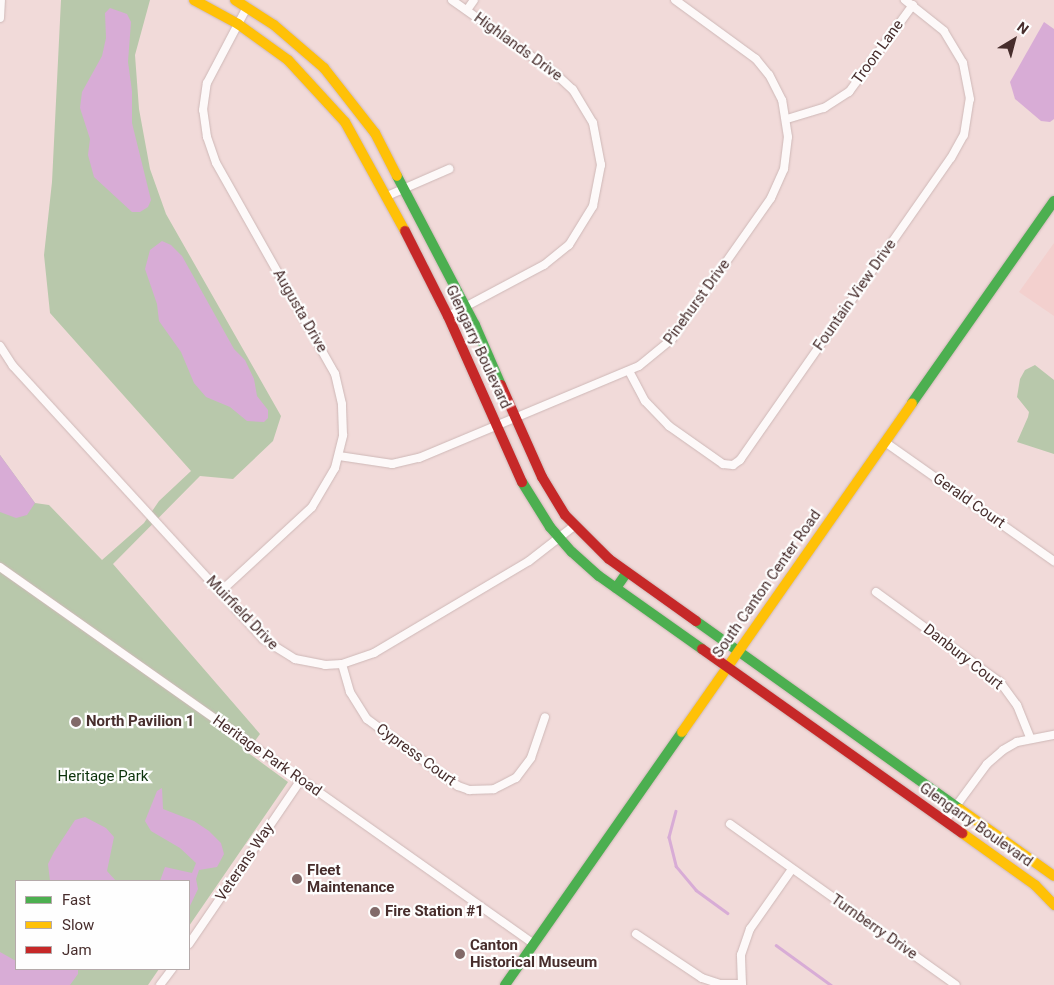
<!DOCTYPE html>
<style>
body{margin:0}
#map{position:relative;width:1054px;height:985px;overflow:hidden;background:#f1dad9;font-family:Roboto,sans-serif}
div>[style]{position:absolute}
[style*='--x']{left:calc(var(--x)*1px);top:calc(var(--y)*1px);width:calc(var(--w)*1px);rotate:calc(var(--a)*1deg)}
.built>*{inset:0;background:#f3d0ce}
.green>*{inset:0;background:#b8c8ab}
.water>*{inset:0;background:#d8acd6}
.stream>*{height:2.5px;margin:-1.25px;padding:0 1.25px;transform-origin:1.25px;border-radius:1.25px;background:#d8acd6}
.roads{filter:drop-shadow(0 0 1px #ceb8b7) drop-shadow(0 0 1px #ceb8b7)}
.street>*{height:8px;margin:-4px;padding:0 4px;transform-origin:4px;border-radius:4px;background:#fdf9f9}
.fast>*{height:10px;margin:-5px;padding:0 5px;transform-origin:5px;border-radius:5px;background:#4caf50}
.slow>*{height:10px;margin:-5px;padding:0 5px;transform-origin:5px;border-radius:5px;background:#ffc107}
.jam>*{height:10px;margin:-5px;padding:0 5px;transform-origin:5px;border-radius:5px;background:#c62828}
.dots>*{width:14px;height:14px;translate:-50% -50%;box-sizing:border-box;border:2px solid #fefefe;border-radius:50%}
span{translate:-50% -50%;white-space:nowrap;text-align:center;line-height:1.15;-webkit-text-stroke:4.5px #fefefe;paint-order:stroke}
.street-label{font-size:15px;color:#472d2c}
.poi-label{font-size:15px;color:#472d2c;font-weight:700}
.left{translate:0 -50%;text-align:left}
.park-label{font-size:15px;color:#0c330b}
.legend{position:absolute;left:15px;top:880px;width:175px;height:90px;box-sizing:border-box;background:#fefefe;border:1px solid #b5aaaa;margin:0;padding:6px 9px;list-style:none;font-size:15px;color:#472d2c}
.legend li{display:flex;align-items:center;gap:10px;height:25px}
.legend b{width:25px;border:1px solid #b5aaaa}
.north{position:absolute;left:989px;top:15px;width:50px;height:50px;-webkit-text-stroke:4px #fefefe;paint-order:stroke;rotate:37deg;font-size:14px;font-weight:700;line-height:20px;text-align:center;color:#472d2c}
.north::after{content:'';display:block;margin:auto;width:18px;height:22px;background:#472d2c;clip-path:polygon(50% 0,100% 100%,50% 72%,0 100%)}
</style>
<div id="map">
<div class="built">
<i style="clip-path:polygon(1054px 243px,1054px 316px,1019px 292px)"></i>
</div>
<div class="green">
<i style="clip-path:polygon(61px 0,150px 0,135px 55px,139px 109px,150px 169px,166px 214px,281px 416px,273px 441px,233px 479px,200px 476px,113px 564px,260px 734px,247px 752px,288px 782px,189px 926px,189px 881px,16px 881px,16px 969px,159px 969px,148px 985px,0 985px,0 455px,35px 503px,49px 505px,102px 560px,144px 523px,159px 501px,191px 471px,50px 313px,44px 255px,52px 182px)"></i>
<i style="clip-path:polygon(1035px 365px,1054px 380px,1054px 454px,1017px 442px,1028px 417px,1029px 412px,1017px 397px,1020px 379px,1025px 370px)"></i>
</div>
<div class="water">
<i style="clip-path:polygon(110px 8px,127px 14px,131px 22px,128px 62px,132px 91px,132px 123px,151px 200px,148px 207px,140px 212px,132px 212px,94px 177px,88px 155px,90px 139px,80px 108px,82px 92px,102px 56px,106px 38px,105px 13px)"></i>
<i style="clip-path:polygon(1044px 22px,1054px 29px,1054px 119px,1050px 122px,1041px 121px,1015px 99px,1010px 82px)"></i>
<i style="clip-path:polygon(162px 241px,171px 245px,182px 256px,234px 349px,245px 360px,254px 379px,257px 396px,268px 410px,268px 418px,264px 422px,247px 421px,230px 407px,206px 397px,194px 383px,181px 352px,159px 321px,157px 304px,145px 269px,150px 250px)"></i>
<i style="clip-path:polygon(0 455px,35px 503px,27px 515px,16px 518px,0 512px)"></i>
<i style="clip-path:polygon(162px 788px,163px 809px,194px 821px,209px 831px,221px 843px,224px 854px,217px 867px,199px 870px,196px 879px,198px 889px,189px 908px,189px 881px,160px 881px,165px 867px,192px 873px,196px 863px,180px 848px,151px 831px,145px 821px,157px 791px)"></i>
<i style="clip-path:polygon(85px 817px,106px 828px,114px 837px,107px 871px,116px 881px,50px 881px,48px 864px,54px 852px,75px 820px)"></i>
<i style="clip-path:polygon(0 952px,16px 961px,16px 969px,78px 969px,78px 974px,70px 985px,0 985px)"></i>
</div>
<div class="stream">
<i style="--x:676;--y:811;--w:27;--a:105"></i>
<i style="--x:669;--y:837;--w:30;--a:76"></i>
<i style="--x:676;--y:866;--w:31;--a:50"></i>
<i style="--x:696;--y:890;--w:39;--a:36"></i>
<i style="--x:776;--y:945;--w:68;--a:36"></i>
</div>
<div class="roads">
<div class="street">
<i style="--x:467;--y:10;--w:12;--a:-55"></i>
<i style="--x:0;--y:18;--w:18;--a:-87"></i>
<i style="--x:787;--y:119;--w:39;--a:-17"></i>
<i style="--x:824;--y:108;--w:30;--a:-33"></i>
<i style="--x:849;--y:92;--w:108;--a:-53.7"></i>
<i style="--x:387;--y:196;--w:68;--a:-23.5"></i>
<i style="--x:448;--y:316;--w:109;--a:-28"></i>
<i style="--x:544;--y:265;--w:32;--a:-39"></i>
<i style="--x:569;--y:245;--w:46;--a:-58.4"></i>
<i style="--x:593;--y:206;--w:42;--a:-79"></i>
<i style="--x:601;--y:165;--w:43;--a:-100.8"></i>
<i style="--x:593;--y:123;--w:39;--a:-121"></i>
<i style="--x:573;--y:90;--w:25;--a:-137"></i>
<i style="--x:555;--y:73;--w:126;--a:-144.7"></i>
<i style="--x:0;--y:346;--w:24;--a:57"></i>
<i style="--x:13;--y:366;--w:370;--a:47.5"></i>
<i style="--x:263;--y:639;--w:38;--a:32"></i>
<i style="--x:295;--y:659;--w:31;--a:11"></i>
<i style="--x:325;--y:665;--w:17;--a:-3"></i>
<i style="--x:342;--y:664;--w:34;--a:-19"></i>
<i style="--x:374;--y:653;--w:180;--a:-30.7"></i>
<i style="--x:529;--y:561;--w:57;--a:-37.9"></i>
<i style="--x:629;--y:371;--w:34;--a:62"></i>
<i style="--x:645;--y:401;--w:35;--a:46"></i>
<i style="--x:669;--y:426;--w:66;--a:35.1"></i>
<i style="--x:723;--y:464;--w:10;--a:6"></i>
<i style="--x:733;--y:465;--w:9;--a:-36"></i>
<i style="--x:740;--y:460;--w:368;--a:-55.1"></i>
<i style="--x:951;--y:158;--w:26;--a:-61"></i>
<i style="--x:964;--y:135;--w:36;--a:-81"></i>
<i style="--x:970;--y:99;--w:37;--a:-101"></i>
<i style="--x:963;--y:63;--w:37;--a:-121"></i>
<i style="--x:944;--y:31;--w:50;--a:-141.5"></i>
<i style="--x:885;--y:442;--w:207;--a:35.2"></i>
<i style="--x:339;--y:456;--w:54;--a:8.6"></i>
<i style="--x:392;--y:464;--w:28;--a:-13"></i>
<i style="--x:419;--y:458;--w:238;--a:-22.7"></i>
<i style="--x:639;--y:366;--w:43;--a:-39.3"></i>
<i style="--x:672;--y:339;--w:172;--a:-54.9"></i>
<i style="--x:771;--y:198;--w:32;--a:-66"></i>
<i style="--x:784;--y:169;--w:32;--a:-83"></i>
<i style="--x:788;--y:137;--w:37;--a:-99"></i>
<i style="--x:782;--y:100;--w:28;--a:-117"></i>
<i style="--x:769;--y:75;--w:21;--a:-129"></i>
<i style="--x:756;--y:59;--w:100;--a:-143.9"></i>
<i style="--x:0;--y:567;--w:654;--a:35.22"></i>
<i style="--x:220;--y:592;--w:125;--a:-42.7"></i>
<i style="--x:312;--y:507;--w:45;--a:-59.5"></i>
<i style="--x:335;--y:468;--w:34;--a:-76"></i>
<i style="--x:343;--y:435;--w:31;--a:-92"></i>
<i style="--x:342;--y:404;--w:31;--a:-103"></i>
<i style="--x:335;--y:374;--w:242;--a:-119.4"></i>
<i style="--x:216;--y:163;--w:28;--a:-109"></i>
<i style="--x:207;--y:137;--w:27;--a:-98"></i>
<i style="--x:203;--y:110;--w:27;--a:-82"></i>
<i style="--x:207;--y:83;--w:86;--a:-62.2"></i>
<i style="--x:876;--y:592;--w:153;--a:36"></i>
<i style="--x:1000;--y:682;--w:29;--a:54"></i>
<i style="--x:1017;--y:705;--w:35;--a:68"></i>
<i style="--x:342;--y:664;--w:29;--a:74"></i>
<i style="--x:350;--y:692;--w:32;--a:58"></i>
<i style="--x:367;--y:719;--w:113;--a:36.4"></i>
<i style="--x:458;--y:786;--w:12;--a:20"></i>
<i style="--x:469;--y:790;--w:25;--a:-2"></i>
<i style="--x:494;--y:789;--w:25;--a:-27"></i>
<i style="--x:516;--y:778;--w:25;--a:-53"></i>
<i style="--x:531;--y:758;--w:43;--a:-71.1"></i>
<i style="--x:945;--y:821;--w:71;--a:-53.6"></i>
<i style="--x:987;--y:764;--w:21;--a:-41"></i>
<i style="--x:1003;--y:750;--w:16;--a:-30"></i>
<i style="--x:1017;--y:742;--w:38;--a:-11"></i>
<i style="--x:730;--y:824;--w:277;--a:35.5"></i>
<i style="--x:636;--y:934;--w:79;--a:33.7"></i>
<i style="--x:702;--y:978;--w:20;--a:18"></i>
<i style="--x:721;--y:984;--w:21;--a:0"></i>
<i style="--x:189;--y:944;--w:199;--a:-55.7"></i>
<i style="--x:160;--y:985;--w:20;--a:-53"></i>
<i style="--x:742;--y:985;--w:30;--a:-92"></i>
<i style="--x:741;--y:955;--w:28;--a:-71"></i>
<i style="--x:750;--y:929;--w:73;--a:-55"></i>
</div>
<div class="fast">
<i style="--x:397;--y:176;--w:168;--a:62.4"></i>
<i style="--x:475;--y:325;--w:65;--a:66.6"></i>
<i style="--x:912;--y:403;--w:247;--a:-54.9"></i>
<i style="--x:522;--y:482;--w:53;--a:58.1"></i>
<i style="--x:550;--y:527;--w:33;--a:49"></i>
<i style="--x:572;--y:552;--w:36;--a:42"></i>
<i style="--x:599;--y:576;--w:126;--a:35.3"></i>
<i style="--x:616;--y:588;--w:19;--a:-55"></i>
<i style="--x:696;--y:621;--w:324;--a:35.5"></i>
<i style="--x:505;--y:985;--w:309;--a:-55"></i>
</div>
<div class="slow">
<i style="--x:194;--y:0;--w:50;--a:28.6"></i>
<i style="--x:238;--y:24;--w:62;--a:35.8"></i>
<i style="--x:288;--y:60;--w:84;--a:47.4"></i>
<i style="--x:345;--y:122;--w:124;--a:61.2"></i>
<i style="--x:235;--y:0;--w:46;--a:32.7"></i>
<i style="--x:274;--y:25;--w:66;--a:40.7"></i>
<i style="--x:324;--y:68;--w:83;--a:51.9"></i>
<i style="--x:375;--y:133;--w:48;--a:62.9"></i>
<i style="--x:682;--y:732;--w:401;--a:-55"></i>
<i style="--x:960;--y:809;--w:115;--a:35.5"></i>
<i style="--x:962;--y:833;--w:90;--a:35.5"></i>
<i style="--x:1035;--y:885;--w:28;--a:46"></i>
</div>
<div class="jam">
<i style="--x:405;--y:231;--w:95;--a:63.2"></i>
<i style="--x:448;--y:316;--w:182;--a:66"></i>
<i style="--x:501;--y:385;--w:101;--a:66"></i>
<i style="--x:542;--y:477;--w:44;--a:58.8"></i>
<i style="--x:565;--y:515;--w:62;--a:45"></i>
<i style="--x:609;--y:559;--w:107;--a:35.5"></i>
<i style="--x:702;--y:649;--w:319;--a:35.3"></i>
</div>
</div>
<div class="dots">
<i style="left:76px;top:722px;background:#826a69"></i>
<i style="left:297px;top:879px;background:#826a69"></i>
<i style="left:375px;top:912px;background:#826a69"></i>
<i style="left:460px;top:954px;background:#826a69"></i>
</div>
<div class="street-label">
<span style="left:518px;top:47px;rotate:36deg">Highlands Drive</span>
<span style="left:878px;top:52px;rotate:-54deg">Troon Lane</span>
<span style="left:855px;top:295px;rotate:-55deg">Fountain View Drive</span>
<span style="left:697px;top:302px;rotate:-54deg">Pinehurst Drive</span>
<span style="left:300px;top:311px;rotate:60deg">Augusta Drive</span>
<span style="left:478px;top:347px;rotate:65deg">Glengarry Boulevard</span>
<span style="left:969px;top:501px;rotate:35deg">Gerald Court</span>
<span style="left:767px;top:584px;rotate:-55deg">South Canton Center Road</span>
<span style="left:242px;top:613px;rotate:46deg">Muirfield Drive</span>
<span style="left:963px;top:657px;rotate:38deg">Danbury Court</span>
<span style="left:416px;top:755px;rotate:36deg">Cypress Court</span>
<span style="left:267px;top:756px;rotate:35deg">Heritage Park Road</span>
<span style="left:976px;top:825px;rotate:35deg">Glengarry Boulevard</span>
<span style="left:245px;top:862px;rotate:-56deg">Veterans Way</span>
<span style="left:874px;top:927px;rotate:35deg">Turnberry Drive</span>
</div>
<div class="poi-label">
<span class="left" style="left:86px;top:722px">North Pavilion 1</span>
<span class="left" style="left:307px;top:879px">Fleet<br>Maintenance</span>
<span class="left" style="left:385px;top:912px">Fire Station #1</span>
<span class="left" style="left:470px;top:954px">Canton<br>Historical Museum</span>
</div>
<div class="park-label">
<span style="left:103px;top:777px">Heritage Park</span>
</div>
<ul class="legend">
<li><b style="height:6px;background:#4caf50"></b>Fast</li>
<li><b style="height:6px;background:#ffc107"></b>Slow</li>
<li><b style="height:6px;background:#c62828"></b>Jam</li>
</ul>
<div class="north">N</div>
</div>
